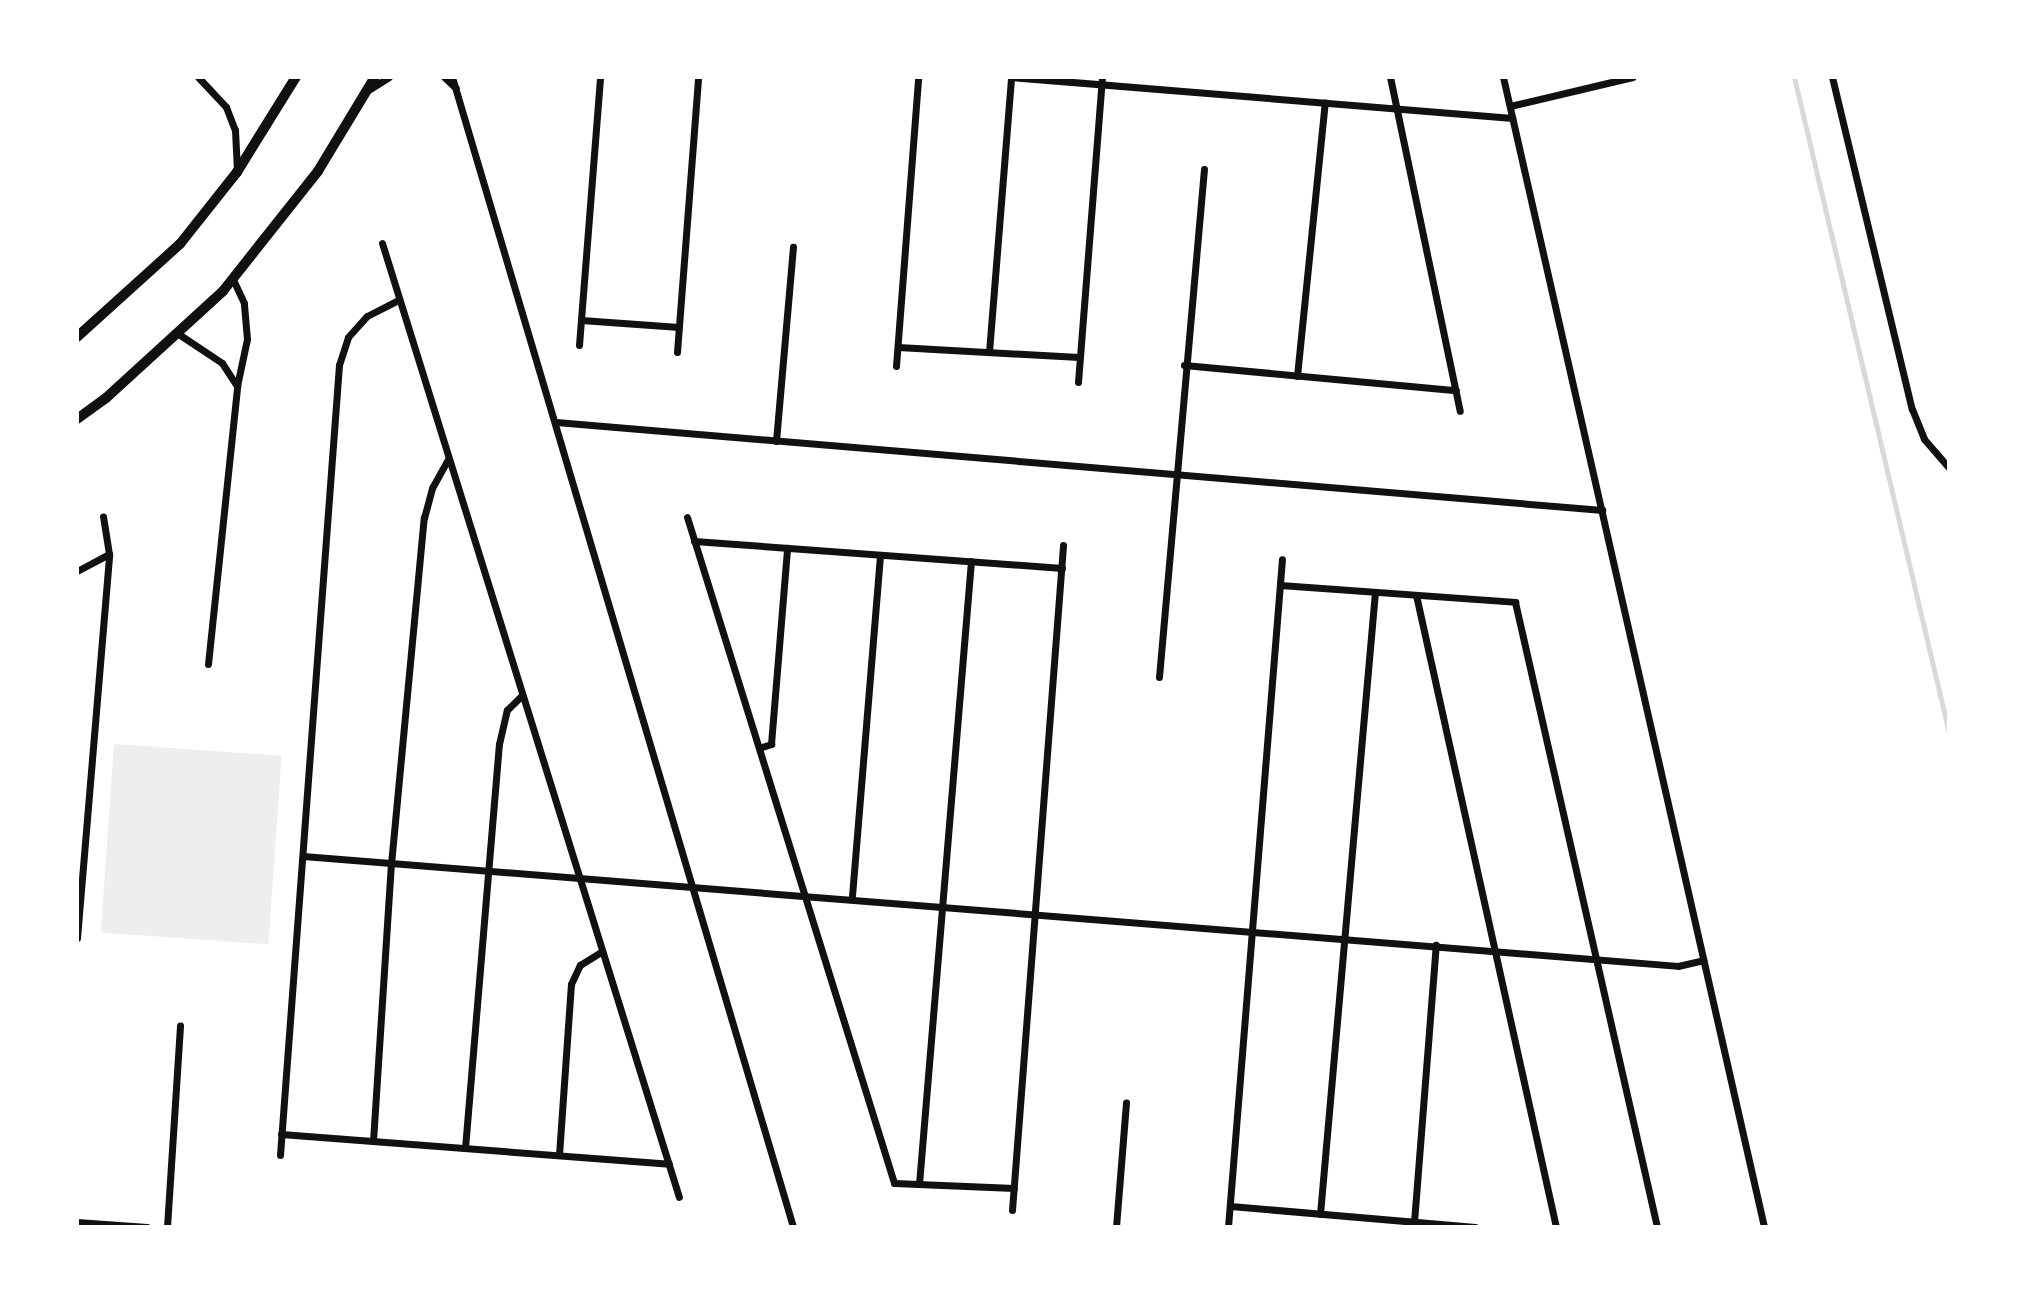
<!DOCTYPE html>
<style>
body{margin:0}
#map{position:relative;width:2026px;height:1304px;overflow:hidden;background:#fff;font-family:"PT Sans",sans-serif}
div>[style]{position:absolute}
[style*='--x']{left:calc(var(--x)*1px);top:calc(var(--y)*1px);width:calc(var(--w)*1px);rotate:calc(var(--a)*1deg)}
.green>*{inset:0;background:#eee;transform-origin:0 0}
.stream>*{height:5px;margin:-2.5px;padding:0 2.5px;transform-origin:2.5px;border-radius:2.5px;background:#d9d9d9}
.minor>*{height:7px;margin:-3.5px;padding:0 3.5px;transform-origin:3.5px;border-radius:3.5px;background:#111}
.tertiary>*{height:10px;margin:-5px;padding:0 5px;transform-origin:5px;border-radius:5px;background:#111}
span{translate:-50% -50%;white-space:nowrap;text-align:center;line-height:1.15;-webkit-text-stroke:7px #fff;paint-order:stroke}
.frame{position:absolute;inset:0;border:79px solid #fff;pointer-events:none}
</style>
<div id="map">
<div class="green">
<i style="left:114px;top:744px;width:168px;height:189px;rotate:4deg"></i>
</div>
<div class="stream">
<i style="--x:1794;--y:77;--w:674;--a:76.71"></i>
</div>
<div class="minor">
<i style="--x:198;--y:77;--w:41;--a:47"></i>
<i style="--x:226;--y:107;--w:25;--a:69"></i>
<i style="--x:235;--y:130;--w:41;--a:87.2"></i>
<i style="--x:444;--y:77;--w:16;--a:43"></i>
<i style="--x:452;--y:77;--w:1199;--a:73.48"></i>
<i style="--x:1390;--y:77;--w:341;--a:78.2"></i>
<i style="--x:1503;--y:77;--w:1179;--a:77.21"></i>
<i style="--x:1832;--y:77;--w:342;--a:76.5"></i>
<i style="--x:1912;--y:409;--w:32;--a:68"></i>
<i style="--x:1924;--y:439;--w:38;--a:49"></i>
<i style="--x:370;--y:89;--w:22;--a:-32"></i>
<i style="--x:1510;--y:106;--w:126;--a:-13.3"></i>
<i style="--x:382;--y:243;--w:999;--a:72.71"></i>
<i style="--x:581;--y:320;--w:98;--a:4.1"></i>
<i style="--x:177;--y:333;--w:54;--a:33.7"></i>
<i style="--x:222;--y:363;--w:27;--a:57"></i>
<i style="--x:579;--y:345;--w:269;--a:-85.5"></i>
<i style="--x:898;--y:347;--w:181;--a:3.2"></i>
<i style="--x:677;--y:352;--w:276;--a:-85.6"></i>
<i style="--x:989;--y:352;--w:276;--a:-85.4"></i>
<i style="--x:1011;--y:77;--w:503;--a:4.68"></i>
<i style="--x:1184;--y:365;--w:273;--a:5.3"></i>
<i style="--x:896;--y:366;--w:290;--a:-85.6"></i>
<i style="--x:1297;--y:376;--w:275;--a:-84.2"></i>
<i style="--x:1078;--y:382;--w:306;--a:-85.5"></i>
<i style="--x:556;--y:422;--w:1050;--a:4.81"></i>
<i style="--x:776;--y:441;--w:195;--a:-85"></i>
<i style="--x:687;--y:517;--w:697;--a:72.73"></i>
<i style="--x:894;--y:1183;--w:120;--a:2.4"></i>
<i style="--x:694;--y:541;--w:369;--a:4.2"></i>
<i style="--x:77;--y:571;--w:36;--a:-28"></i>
<i style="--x:1280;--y:585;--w:236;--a:4.1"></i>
<i style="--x:1515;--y:602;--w:641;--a:77.2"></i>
<i style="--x:1416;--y:595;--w:647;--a:77.51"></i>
<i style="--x:208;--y:664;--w:280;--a:-84"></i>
<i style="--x:237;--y:386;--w:48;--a:-78"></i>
<i style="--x:247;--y:339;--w:36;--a:-95"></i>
<i style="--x:244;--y:303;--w:26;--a:-115"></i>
<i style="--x:1159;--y:677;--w:510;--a:-84.94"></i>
<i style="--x:759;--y:748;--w:13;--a:-18"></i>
<i style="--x:771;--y:744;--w:197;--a:-85.3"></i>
<i style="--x:303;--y:856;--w:1379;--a:4.57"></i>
<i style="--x:1678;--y:966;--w:26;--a:-13"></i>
<i style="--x:852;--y:896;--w:342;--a:-85.3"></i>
<i style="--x:77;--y:938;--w:385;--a:-85.2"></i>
<i style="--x:109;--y:554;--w:38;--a:-99"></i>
<i style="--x:281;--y:1134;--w:389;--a:4.4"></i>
<i style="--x:373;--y:1141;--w:278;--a:-86.3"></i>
<i style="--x:391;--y:864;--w:348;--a:-84.6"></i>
<i style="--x:424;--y:518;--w:31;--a:-75"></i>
<i style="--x:432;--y:488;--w:33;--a:-61"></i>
<i style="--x:465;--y:1148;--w:405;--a:-85.2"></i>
<i style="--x:499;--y:744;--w:35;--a:-77"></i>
<i style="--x:507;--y:710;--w:21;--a:-45"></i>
<i style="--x:280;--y:1155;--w:792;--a:-85.73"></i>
<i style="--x:339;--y:365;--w:29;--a:-72"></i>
<i style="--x:348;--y:337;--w:28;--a:-48"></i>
<i style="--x:367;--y:316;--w:36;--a:-27"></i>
<i style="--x:559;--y:1155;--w:171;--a:-86"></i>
<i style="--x:571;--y:984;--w:21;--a:-65"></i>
<i style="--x:580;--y:965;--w:26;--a:-32"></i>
<i style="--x:919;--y:1184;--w:625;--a:-85.23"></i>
<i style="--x:1230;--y:1206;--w:246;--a:4.9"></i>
<i style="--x:1012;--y:1210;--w:667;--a:-85.61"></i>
<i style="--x:1320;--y:1214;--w:624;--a:-84.95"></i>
<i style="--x:77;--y:1222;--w:70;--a:4.1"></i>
<i style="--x:1414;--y:1222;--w:278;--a:-85.5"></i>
<i style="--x:167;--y:1227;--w:202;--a:-86.3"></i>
<i style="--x:1116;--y:1227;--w:125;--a:-85.4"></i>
<i style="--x:1228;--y:1227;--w:670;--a:-85.38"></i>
</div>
<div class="tertiary">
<i style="--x:77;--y:337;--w:139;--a:-42.1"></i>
<i style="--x:180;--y:244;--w:92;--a:-51.6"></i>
<i style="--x:237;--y:172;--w:112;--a:-58.2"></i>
<i style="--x:77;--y:419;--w:36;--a:-36"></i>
<i style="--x:106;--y:398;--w:159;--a:-42.4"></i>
<i style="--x:223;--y:291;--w:153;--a:-51.6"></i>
<i style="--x:318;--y:171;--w:110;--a:-58.8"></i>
</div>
<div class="frame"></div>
</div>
